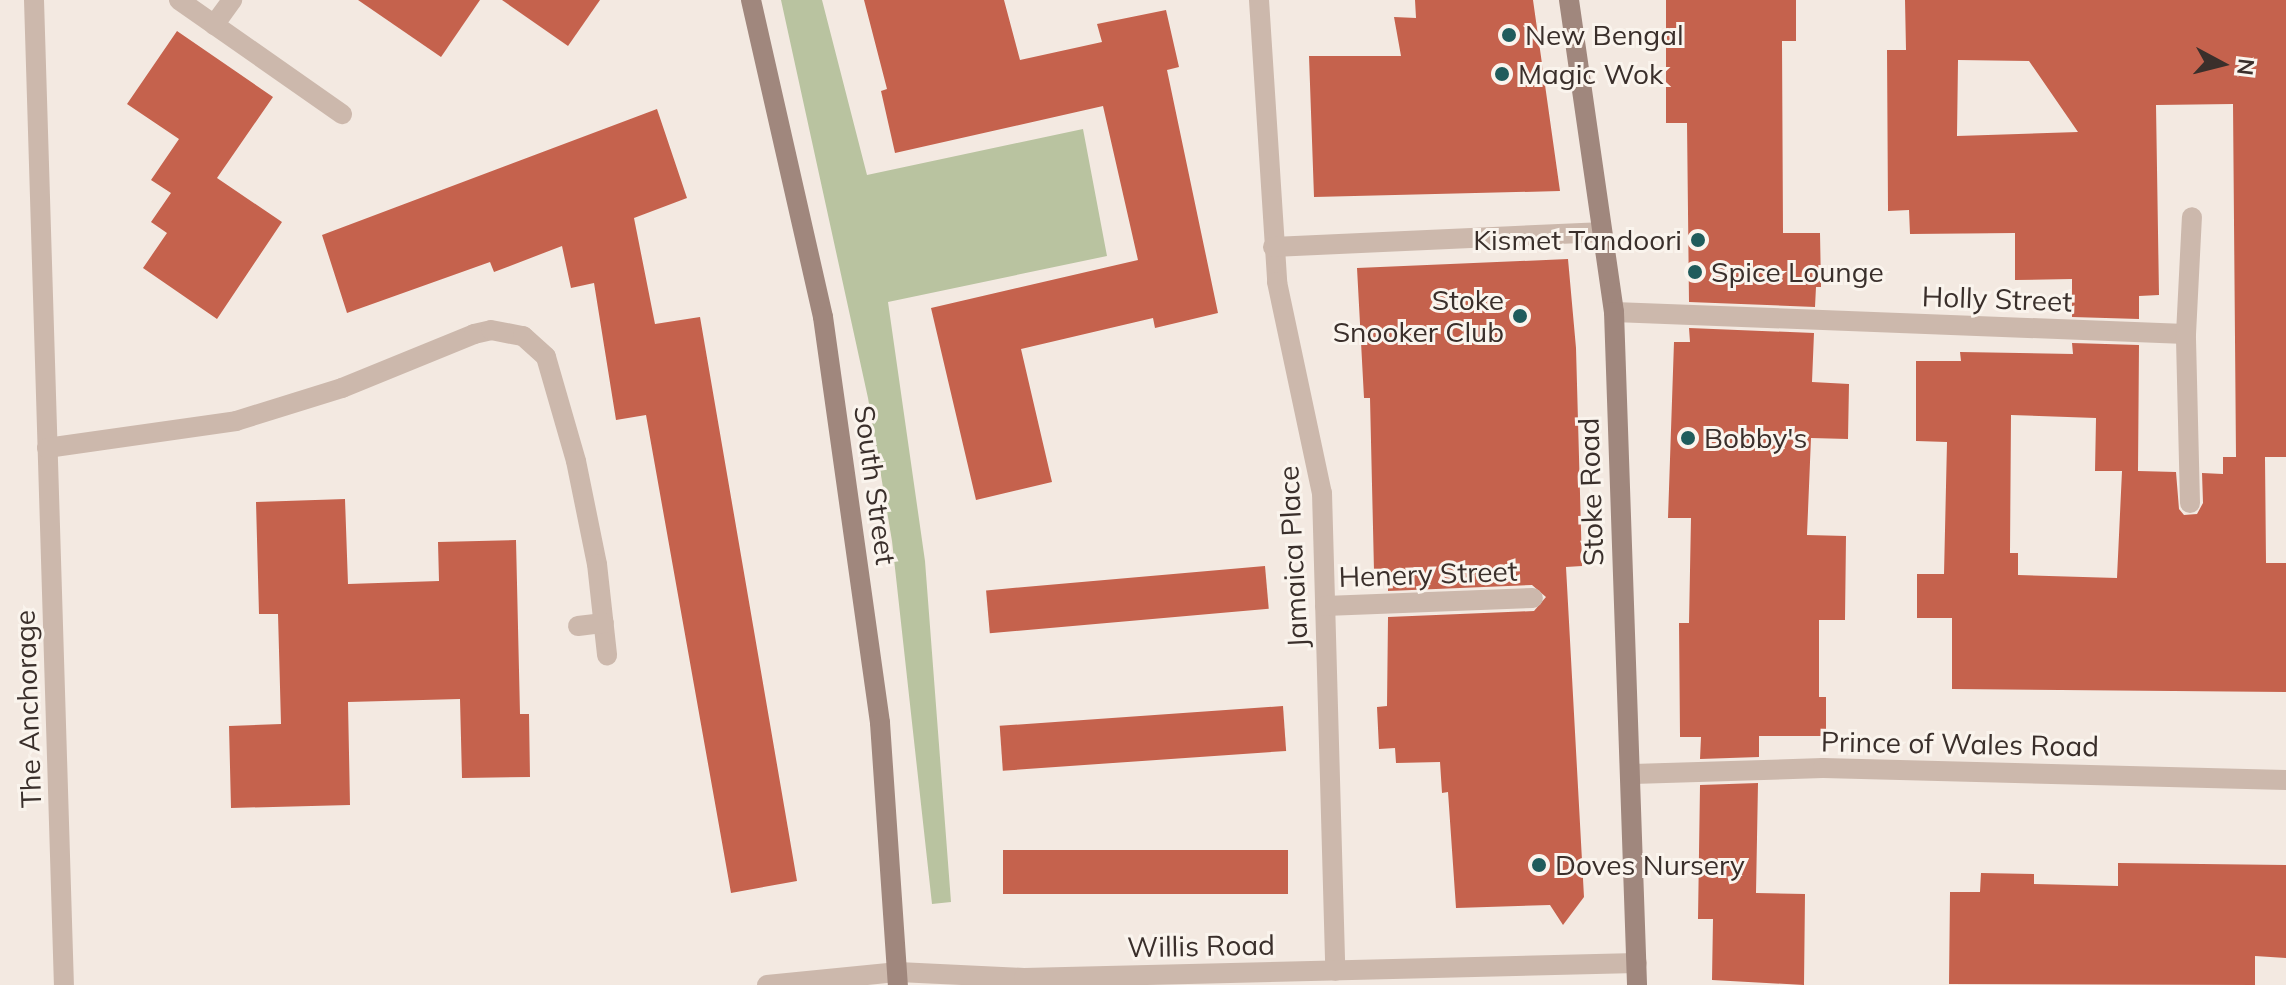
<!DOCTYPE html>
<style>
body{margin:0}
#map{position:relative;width:2286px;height:985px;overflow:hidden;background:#f3e9e1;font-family:Mulish,sans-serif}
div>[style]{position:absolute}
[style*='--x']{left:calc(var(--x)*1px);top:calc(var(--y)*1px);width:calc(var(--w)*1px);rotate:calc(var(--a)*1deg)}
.green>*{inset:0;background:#b9c3a0}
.building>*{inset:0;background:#c5624d;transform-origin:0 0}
.street>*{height:20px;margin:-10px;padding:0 10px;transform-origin:10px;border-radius:10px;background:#ccb8ac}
.secondary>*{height:20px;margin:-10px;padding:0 10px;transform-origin:10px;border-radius:10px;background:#a0877d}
.dots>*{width:22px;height:22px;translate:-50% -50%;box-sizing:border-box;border:4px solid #faf4ed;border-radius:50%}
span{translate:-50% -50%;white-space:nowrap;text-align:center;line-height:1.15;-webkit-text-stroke:6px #faf4ed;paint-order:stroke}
.poi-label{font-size:28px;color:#3a2f2b}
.left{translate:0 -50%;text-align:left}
.right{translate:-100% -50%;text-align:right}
.street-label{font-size:28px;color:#3a2f2b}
.north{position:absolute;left:2182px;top:24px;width:80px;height:80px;-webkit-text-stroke:6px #faf4ed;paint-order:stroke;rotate:97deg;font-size:22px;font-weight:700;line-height:32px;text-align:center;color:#3a2f2b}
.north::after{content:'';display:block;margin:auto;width:28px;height:36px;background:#3a2f2b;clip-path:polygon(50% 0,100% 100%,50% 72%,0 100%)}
</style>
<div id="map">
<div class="green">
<i style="clip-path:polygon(781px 0,822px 0,867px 175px,1083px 129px,1107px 256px,888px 302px,925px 561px,951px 902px,932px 904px,892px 541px,868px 398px)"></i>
</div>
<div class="building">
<i style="clip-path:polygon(358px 0,480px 0,441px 57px)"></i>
<i style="clip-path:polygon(502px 0,600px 0,568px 46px)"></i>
<i style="clip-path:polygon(864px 0,1004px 0,1020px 60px,1102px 42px,1097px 24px,1166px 10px,1179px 67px,1167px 70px,1218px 313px,1155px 328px,1153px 318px,1021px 349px,1052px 482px,976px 500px,931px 308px,1138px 260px,1103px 106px,895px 153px,881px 91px,887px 89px)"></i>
<i style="clip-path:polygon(1415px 0,1533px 0,1560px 191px,1314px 197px,1309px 56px,1401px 56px,1394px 17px,1416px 18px)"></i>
<i style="clip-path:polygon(1666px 0,1796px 0,1796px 41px,1782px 41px,1783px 233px,1820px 233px,1821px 287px,1816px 287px,1815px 307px,1689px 302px,1687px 123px,1666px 123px)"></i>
<i style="clip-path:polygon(evenodd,1905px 0,2286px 0,2286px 457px,2265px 457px,2266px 563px,2286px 563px,2286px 692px,1952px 689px,1952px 618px,1917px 618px,1917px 574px,1944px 574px,1947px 442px,1916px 441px,1916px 361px,1961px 361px,1960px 352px,2073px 354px,2072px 343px,2139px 345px,2138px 471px,2176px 472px,2179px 509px,2184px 515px,2197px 514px,2203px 503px,2202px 473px,2223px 474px,2223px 457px,2236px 457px,2233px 104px,2156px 105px,2159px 295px,2139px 296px,2139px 319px,2072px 317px,2072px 279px,2015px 280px,2015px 233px,1910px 234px,1909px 210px,1888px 211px,1887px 50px,1906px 50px,1905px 0,1958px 60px,2029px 61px,2078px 132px,1957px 136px,1958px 60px,1905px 0,2011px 415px,2096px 418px,2095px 471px,2122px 471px,2117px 578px,2018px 575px,2018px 553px,2010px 553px,2011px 415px)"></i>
<i style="clip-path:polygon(177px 31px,273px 97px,217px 178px,282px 222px,217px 319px,143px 268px,167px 233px,151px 222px,171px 193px,151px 180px,179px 139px,127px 104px)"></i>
<i style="clip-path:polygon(657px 109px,687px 198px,634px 218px,655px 324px,700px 317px,797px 881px,731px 893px,646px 415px,616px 420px,594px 283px,571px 288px,562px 246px,494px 272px,490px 262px,347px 313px,322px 235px)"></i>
<i style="clip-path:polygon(1568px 259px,1576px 348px,1582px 566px,1566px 567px,1584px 897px,1563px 925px,1550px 905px,1456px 908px,1448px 792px,1442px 793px,1440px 762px,1396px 763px,1395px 748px,1379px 749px,1377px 707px,1387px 706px,1388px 617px,1534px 611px,1546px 597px,1532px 585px,1388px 591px,1388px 571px,1374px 571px,1370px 398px,1364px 398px,1357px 268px)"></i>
<i style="clip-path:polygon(1689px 328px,1814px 333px,1812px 382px,1849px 384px,1848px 439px,1811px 438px,1807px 535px,1846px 536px,1845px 620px,1819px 620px,1819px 697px,1826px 697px,1826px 736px,1759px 736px,1759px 757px,1700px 759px,1701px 737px,1680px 737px,1679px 623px,1689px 623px,1691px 518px,1668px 518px,1674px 342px,1690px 342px)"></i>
<i style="clip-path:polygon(345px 499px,348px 584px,439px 581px,438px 542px,516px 540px,520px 714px,529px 714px,530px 777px,462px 778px,460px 699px,348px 702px,350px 805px,231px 808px,229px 726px,281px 724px,278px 614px,259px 614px,256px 502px)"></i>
<i style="left:1265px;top:566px;width:43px;height:280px;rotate:85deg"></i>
<i style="left:1283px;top:706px;width:45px;height:284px;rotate:86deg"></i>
<i style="clip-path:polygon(1758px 783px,1756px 893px,1805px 894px,1804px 985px,1712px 980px,1713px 919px,1698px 919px,1700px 785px)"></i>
<i style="left:1288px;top:850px;width:44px;height:285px;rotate:90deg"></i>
<i style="clip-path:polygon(2118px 863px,2286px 865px,2286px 958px,2255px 956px,2255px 985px,1949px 984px,1950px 892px,1980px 892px,1981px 873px,2034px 874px,2034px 884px,2118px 886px)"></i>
</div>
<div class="street">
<i style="--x:34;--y:0;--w:985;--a:88.26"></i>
<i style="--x:179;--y:0;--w:199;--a:35"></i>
<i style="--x:1259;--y:0;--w:283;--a:86.3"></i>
<i style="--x:1277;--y:282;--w:216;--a:78"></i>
<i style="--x:1322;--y:493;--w:478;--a:88.4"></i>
<i style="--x:214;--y:25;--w:31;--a:-54"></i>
<i style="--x:1273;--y:247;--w:326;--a:-2.6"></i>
<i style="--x:1614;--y:312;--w:572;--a:2.2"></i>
<i style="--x:47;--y:448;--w:191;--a:-8.1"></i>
<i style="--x:236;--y:421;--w:111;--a:-17.3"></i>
<i style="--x:342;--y:388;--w:143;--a:-22.2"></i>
<i style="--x:474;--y:334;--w:17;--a:-13"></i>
<i style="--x:491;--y:330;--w:33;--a:11"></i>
<i style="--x:523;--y:336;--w:31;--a:42"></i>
<i style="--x:546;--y:357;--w:108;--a:73.9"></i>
<i style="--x:576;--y:461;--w:105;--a:78.5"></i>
<i style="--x:597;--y:564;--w:92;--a:83.7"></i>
<i style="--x:2190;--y:503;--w:169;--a:-91.4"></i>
<i style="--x:2186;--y:334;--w:117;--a:-87.1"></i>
<i style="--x:1325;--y:606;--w:208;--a:-2.2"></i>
<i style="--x:578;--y:626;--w:26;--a:-7"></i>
<i style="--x:1633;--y:774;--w:190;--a:-1.8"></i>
<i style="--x:1823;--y:768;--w:463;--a:1.5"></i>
<i style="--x:767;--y:985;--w:132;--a:-5.7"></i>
<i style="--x:898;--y:972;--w:126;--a:2.7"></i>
<i style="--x:1024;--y:978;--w:613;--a:-1.4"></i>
</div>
<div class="secondary">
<i style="--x:751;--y:0;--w:325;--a:77.2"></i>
<i style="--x:823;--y:317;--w:410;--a:82"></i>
<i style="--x:880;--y:723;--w:263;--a:86.1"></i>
<i style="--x:1569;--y:0;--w:315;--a:81.8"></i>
<i style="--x:1614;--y:312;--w:673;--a:88.04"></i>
</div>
<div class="dots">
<i style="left:1509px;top:35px;background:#205c5c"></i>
<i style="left:1502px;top:74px;background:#205c5c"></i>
<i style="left:1698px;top:240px;background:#205c5c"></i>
<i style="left:1695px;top:272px;background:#205c5c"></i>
<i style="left:1520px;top:316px;background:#205c5c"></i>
<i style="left:1688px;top:438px;background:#205c5c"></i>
<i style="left:1539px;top:865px;background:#205c5c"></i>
</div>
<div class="poi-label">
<span class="left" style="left:1525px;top:35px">New Bengal</span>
<span class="left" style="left:1518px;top:74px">Magic Wok</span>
<span class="right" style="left:1682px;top:240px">Kismet Tandoori</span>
<span class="left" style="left:1711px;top:272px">Spice Lounge</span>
<span class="right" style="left:1504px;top:316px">Stoke<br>Snooker Club</span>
<span class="left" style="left:1704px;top:438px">Bobby's</span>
<span class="left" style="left:1555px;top:865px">Doves Nursery</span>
</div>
<div class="street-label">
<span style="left:1997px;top:299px;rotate:2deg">Holly Street</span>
<span style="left:875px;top:485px;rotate:82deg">South Street</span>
<span style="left:1591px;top:492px;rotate:-92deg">Stoke Road</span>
<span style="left:1293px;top:557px;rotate:-93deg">Jamaica Place</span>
<span style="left:1428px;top:574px;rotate:-2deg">Henery Street</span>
<span style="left:28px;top:709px;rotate:-92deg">The Anchorage</span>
<span style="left:1960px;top:744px;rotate:1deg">Prince of Wales Road</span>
<span style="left:1201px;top:946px;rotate:-1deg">Willis Road</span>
</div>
<div class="north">N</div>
</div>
